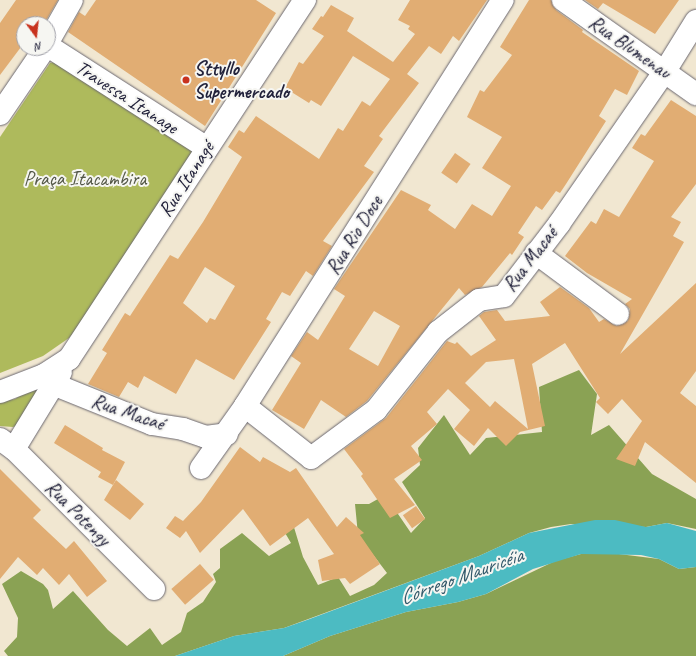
<!DOCTYPE html>
<meta charset="utf-8">
<style>
body{margin:0}
#map{position:relative;width:696px;height:656px;overflow:hidden;background:#f1e7d1;font-family:Caveat,sans-serif}
div>[style]{position:absolute}
[style*='--x']{left:calc(var(--x)*1px);top:calc(var(--y)*1px);width:calc(var(--w)*1px);rotate:calc(var(--a)*1deg)}
.green>*{inset:0;background:#aeba5c}
.forest>*{inset:0;background:#8aa254}
.water>*{inset:0;background:#4cbbc2}
.building>*{inset:0;background:#e1ad73;transform-origin:0 0}
.roads{filter:drop-shadow(0 0 1px #6a6770) drop-shadow(0 0 1px #6a6770)}
.minor>*{height:22px;margin:-11px;padding:0 11px;transform-origin:11px;border-radius:11px;background:#fff}
.major>*{height:22px;margin:-11px;padding:0 11px;transform-origin:11px;border-radius:11px;background:#fff}
.dots>*{width:11px;height:11px;translate:-50% -50%;box-sizing:border-box;border:2px solid #f6f6f2;border-radius:50%}
span{translate:-50% -50%;white-space:nowrap;text-align:center;line-height:1.15;-webkit-text-stroke:4px #f6f6f2;paint-order:stroke}
.street-label{font-size:20px;color:#22223b}
.poi-label{font-size:20px;color:#22223b;font-weight:700}
.left{translate:0 -50%;text-align:left}
.park-label{font-size:20px;color:#535747}
.water-label{font-size:21px;color:#31586a;font-style:italic}
.north{position:absolute;left:16px;top:16px;width:40px;height:40px;box-sizing:border-box;background:#f6f6f2;border:1px solid #a1a1a9;border-radius:50%;rotate:165deg;font-size:11px;font-weight:700;line-height:16px;text-align:center;color:#22223b}
.north::after{content:'';display:block;margin:auto;width:14px;height:18px;background:#c8321e;clip-path:polygon(50% 0,100% 100%,50% 72%,0 100%)}
</style>
<div id="map">
<div class="green">
<i style="clip-path:polygon(63px 60px,202px 154px,88px 318px,69px 338px,43px 356px,0 373px,0 137px,50px 63px)"></i>
<i style="clip-path:polygon(49px 377px,24px 423px,13px 427px,0 426px,0 402px,15px 399px)"></i>
</div>
<div class="forest">
<i style="clip-path:polygon(579px 370px,597px 394px,591px 435px,609px 425px,652px 474px,696px 499px,696px 529px,667px 523px,646px 527px,571px 524px,551px 527px,529px 533px,479px 556px,284px 628px,234px 636px,175px 656px,8px 656px,4px 651px,17px 637px,18px 618px,2px 584px,21px 571px,43px 584px,48px 590px,53px 609px,73px 591px,108px 630px,127px 646px,150px 628px,162px 645px,181px 632px,187px 613px,203px 602px,216px 582px,213px 574px,220px 568px,220px 549px,242px 533px,269px 556px,291px 543px,281px 526px,293px 524px,303px 557px,318px 585px,338px 577px,350px 596px,374px 585px,387px 573px,358px 535px,355px 504px,369px 504px,385px 495px,411px 533px,425px 518px,402px 482px,420px 465px,418px 448px,444px 415px,470px 455px,486px 438px,542px 432px,539px 387px)"></i>
<i style="clip-path:polygon(611px 553px,659px 559px,679px 569px,696px 567px,696px 656px,283px 656px,330px 636px,406px 612px,458px 602px,486px 594px,555px 561px,581px 554px)"></i>
</div>
<div class="water">
<i style="clip-path:polygon(595px 520px,615px 520px,646px 527px,667px 523px,696px 531px,696px 567px,679px 569px,659px 559px,641px 555px,581px 554px,533px 569px,486px 594px,458px 602px,406px 612px,330px 636px,283px 656px,175px 656px,234px 636px,284px 628px,307px 620px,479px 556px,529px 533px)"></i>
</div>
<div class="building">
<i style="clip-path:polygon(16px 0,58px 0,44px 24px,24px 24px,24px 43px,0 75px,0 23px)"></i>
<i style="clip-path:polygon(96px 0,256px 0,276px 13px,205px 126px,68px 32px,79px 12px,85px 16px)"></i>
<i style="clip-path:polygon(evenodd,410px 0,487px 0,459px 41px,453px 36px,441px 54px,429px 46px,407px 74px,419px 83px,379px 136px,383px 139px,364px 166px,374px 172px,323px 241px,332px 246px,313px 276px,306px 271px,290px 296px,282px 292px,266px 319px,271px 322px,234px 380px,196px 359px,176px 394px,144px 376px,138px 388px,128px 382px,119px 397px,88px 384px,107px 353px,102px 350px,125px 313px,130px 316px,170px 255px,178px 259px,203px 222px,242px 157px,228px 147px,239px 130px,244px 133px,256px 116px,319px 159px,338px 128px,343px 131px,362px 101px,370px 106px,390px 79px,353px 56px,321px 106px,311px 100px,309px 103px,285px 88px,299px 62px,303px 64px,324px 36px,312px 29px,321px 16px,323px 17px,331px 5px,354px 18px,347px 31px,393px 62px,415px 34px,408px 29px,410px 26px,398px 20px,410px 0,205px 267px,235px 286px,215px 320px,210px 318px,207px 323px,183px 303px,205px 267px)"></i>
<i style="clip-path:polygon(evenodd,529px 0,551px 0,556px 10px,583px 30px,582px 32px,639px 71px,627px 95px,615px 89px,599px 116px,606px 121px,566px 184px,560px 193px,556px 191px,542px 210px,536px 206px,518px 233px,524px 237px,512px 255px,510px 253px,482px 287px,465px 295px,459px 288px,367px 401px,346px 417px,321px 400px,304px 429px,272px 410px,301px 363px,291px 356px,307px 332px,318px 340px,345px 296px,334px 289px,401px 190px,431px 205px,428px 210px,455px 229px,472px 204px,492px 216px,511px 186px,482px 168px,502px 137px,467px 117px,480px 90px,484px 92px,512px 55px,500px 47px,529px 0,374px 311px,400px 326px,378px 366px,349px 349px,374px 311px)"></i>
<i style="clip-path:polygon(585px 0,679px 0,655px 34px,603px 3px,598px 9px)"></i>
<i style="clip-path:polygon(evenodd,671px 100px,696px 116px,696px 184px,671px 217px,681px 222px,673px 236px,684px 242px,620px 354px,696px 283px,696px 371px,680px 393px,696px 406px,696px 483px,645px 442px,635px 466px,616px 459px,642px 421px,622px 399px,608px 414px,596px 402px,600px 398px,565px 343px,532px 364px,545px 426px,520px 432px,506px 446px,488px 428px,474px 446px,454px 429px,470px 410px,448px 389px,427px 412px,437px 424px,411px 446px,422px 460px,394px 479px,415px 505px,390px 518px,361px 476px,363px 474px,344px 449px,386px 418px,447px 341px,455px 344px,457px 342px,471px 356px,496px 340px,479px 316px,484px 312px,497px 310px,505px 321px,550px 316px,540px 302px,560px 287px,589px 308px,599px 322px,604px 319px,617px 326px,628px 321px,630px 309px,625px 304px,632px 299px,587px 273px,565px 256px,591px 221px,596px 224px,604px 209px,619px 217px,654px 161px,632px 148px,641px 134px,645px 136px,671px 100px,514px 359px,519px 383px,528px 429px,495px 401px,490px 407px,465px 383px,486px 362px,514px 359px)"></i>
<i style="left:455px;top:153px;width:19px;height:24px;rotate:35deg"></i>
<i style="clip-path:polygon(65px 425px,103px 448px,102px 450px,125px 462px,113px 485px,98px 477px,101px 472px,54px 443px)"></i>
<i style="clip-path:polygon(240px 447px,260px 462px,263px 457px,290px 472px,296px 468px,337px 527px,346px 517px,364px 533px,360px 535px,380px 564px,350px 584px,345px 578px,322px 581px,318px 560px,334px 554px,308px 518px,270px 546px,243px 509px,200px 553px,186px 531px,180px 538px,166px 528px,175px 516px,183px 521px,201px 502px)"></i>
<i style="clip-path:polygon(0 469px,41px 510px,33px 518px,66px 549px,74px 541px,107px 581px,87px 597px,69px 574px,59px 585px,43px 568px,37px 575px,18px 557px,0 579px)"></i>
<i style="clip-path:polygon(116px 480px,144px 504px,130px 520px,104px 500px)"></i>
<i style="left:416px;top:506px;width:16px;height:16px;rotate:55deg"></i>
<i style="left:200px;top:564px;width:21px;height:38px;rotate:49deg"></i>
</div>
<div class="roads">
<div class="minor">
<i style="--x:563;--y:0;--w:163;--a:35.3"></i>
<i style="--x:48;--y:42;--w:48;--a:-60.3"></i>
<i style="--x:48;--y:46;--w:189;--a:32.7"></i>
<i style="--x:0;--y:114;--w:80;--a:-55.7"></i>
<i style="--x:536;--y:253;--w:102;--a:36.6"></i>
<i style="--x:53;--y:384;--w:107;--a:22"></i>
<i style="--x:152;--y:424;--w:31;--a:9"></i>
<i style="--x:183;--y:429;--w:24;--a:19"></i>
<i style="--x:206;--y:437;--w:21;--a:-8"></i>
<i style="--x:245;--y:406;--w:84;--a:38.2"></i>
<i style="--x:311;--y:458;--w:81;--a:-36.4"></i>
<i style="--x:376;--y:410;--w:100;--a:-51.5"></i>
<i style="--x:438;--y:332;--w:52;--a:-38"></i>
<i style="--x:479;--y:300;--w:25;--a:-9"></i>
<i style="--x:504;--y:296;--w:91;--a:-52.6"></i>
<i style="--x:559;--y:224;--w:186;--a:-55.3"></i>
<i style="--x:665;--y:71;--w:59;--a:-58.2"></i>
<i style="--x:0;--y:439;--w:17;--a:36"></i>
<i style="--x:14;--y:449;--w:198;--a:45"></i>
<i style="--x:14;--y:449;--w:90;--a:-58.6"></i>
<i style="--x:201;--y:468;--w:76;--a:-54.6"></i>
<i style="--x:245;--y:406;--w:481;--a:-57.6"></i>
</div>
<div class="major">
<i style="--x:0;--y:392;--w:47;--a:-21.1"></i>
<i style="--x:44;--y:375;--w:30;--a:-33"></i>
<i style="--x:69;--y:359;--w:430;--a:-56.7"></i>
</div>
</div>
<div class="dots">
<i style="left:186px;top:80px;background:#c8321e"></i>
</div>
<div class="street-label">
<span style="left:630px;top:47px;rotate:35deg">Rua Blumenau</span>
<span style="left:127px;top:97px;rotate:33deg">Travessa Itanage</span>
<span style="left:186px;top:179px;rotate:-57deg">Rua Itanagé</span>
<span style="left:354px;top:235px;rotate:-58deg">Rua Rio Doce</span>
<span style="left:530px;top:259px;rotate:-52deg">Rua Macaé</span>
<span style="left:128px;top:412px;rotate:19deg">Rua Macaé</span>
<span style="left:78px;top:513px;rotate:45deg">Rua Potengy</span>
</div>
<div class="poi-label">
<span class="left" style="left:194px;top:80px">Sttyllo<br>Supermercado</span>
</div>
<div class="park-label">
<span style="left:85px;top:178px">Praça Itacambira</span>
</div>
<div class="water-label">
<span style="left:461px;top:576px;rotate:-20deg">Córrego Mauricéia</span>
</div>
<div class="north">N</div>
</div>
